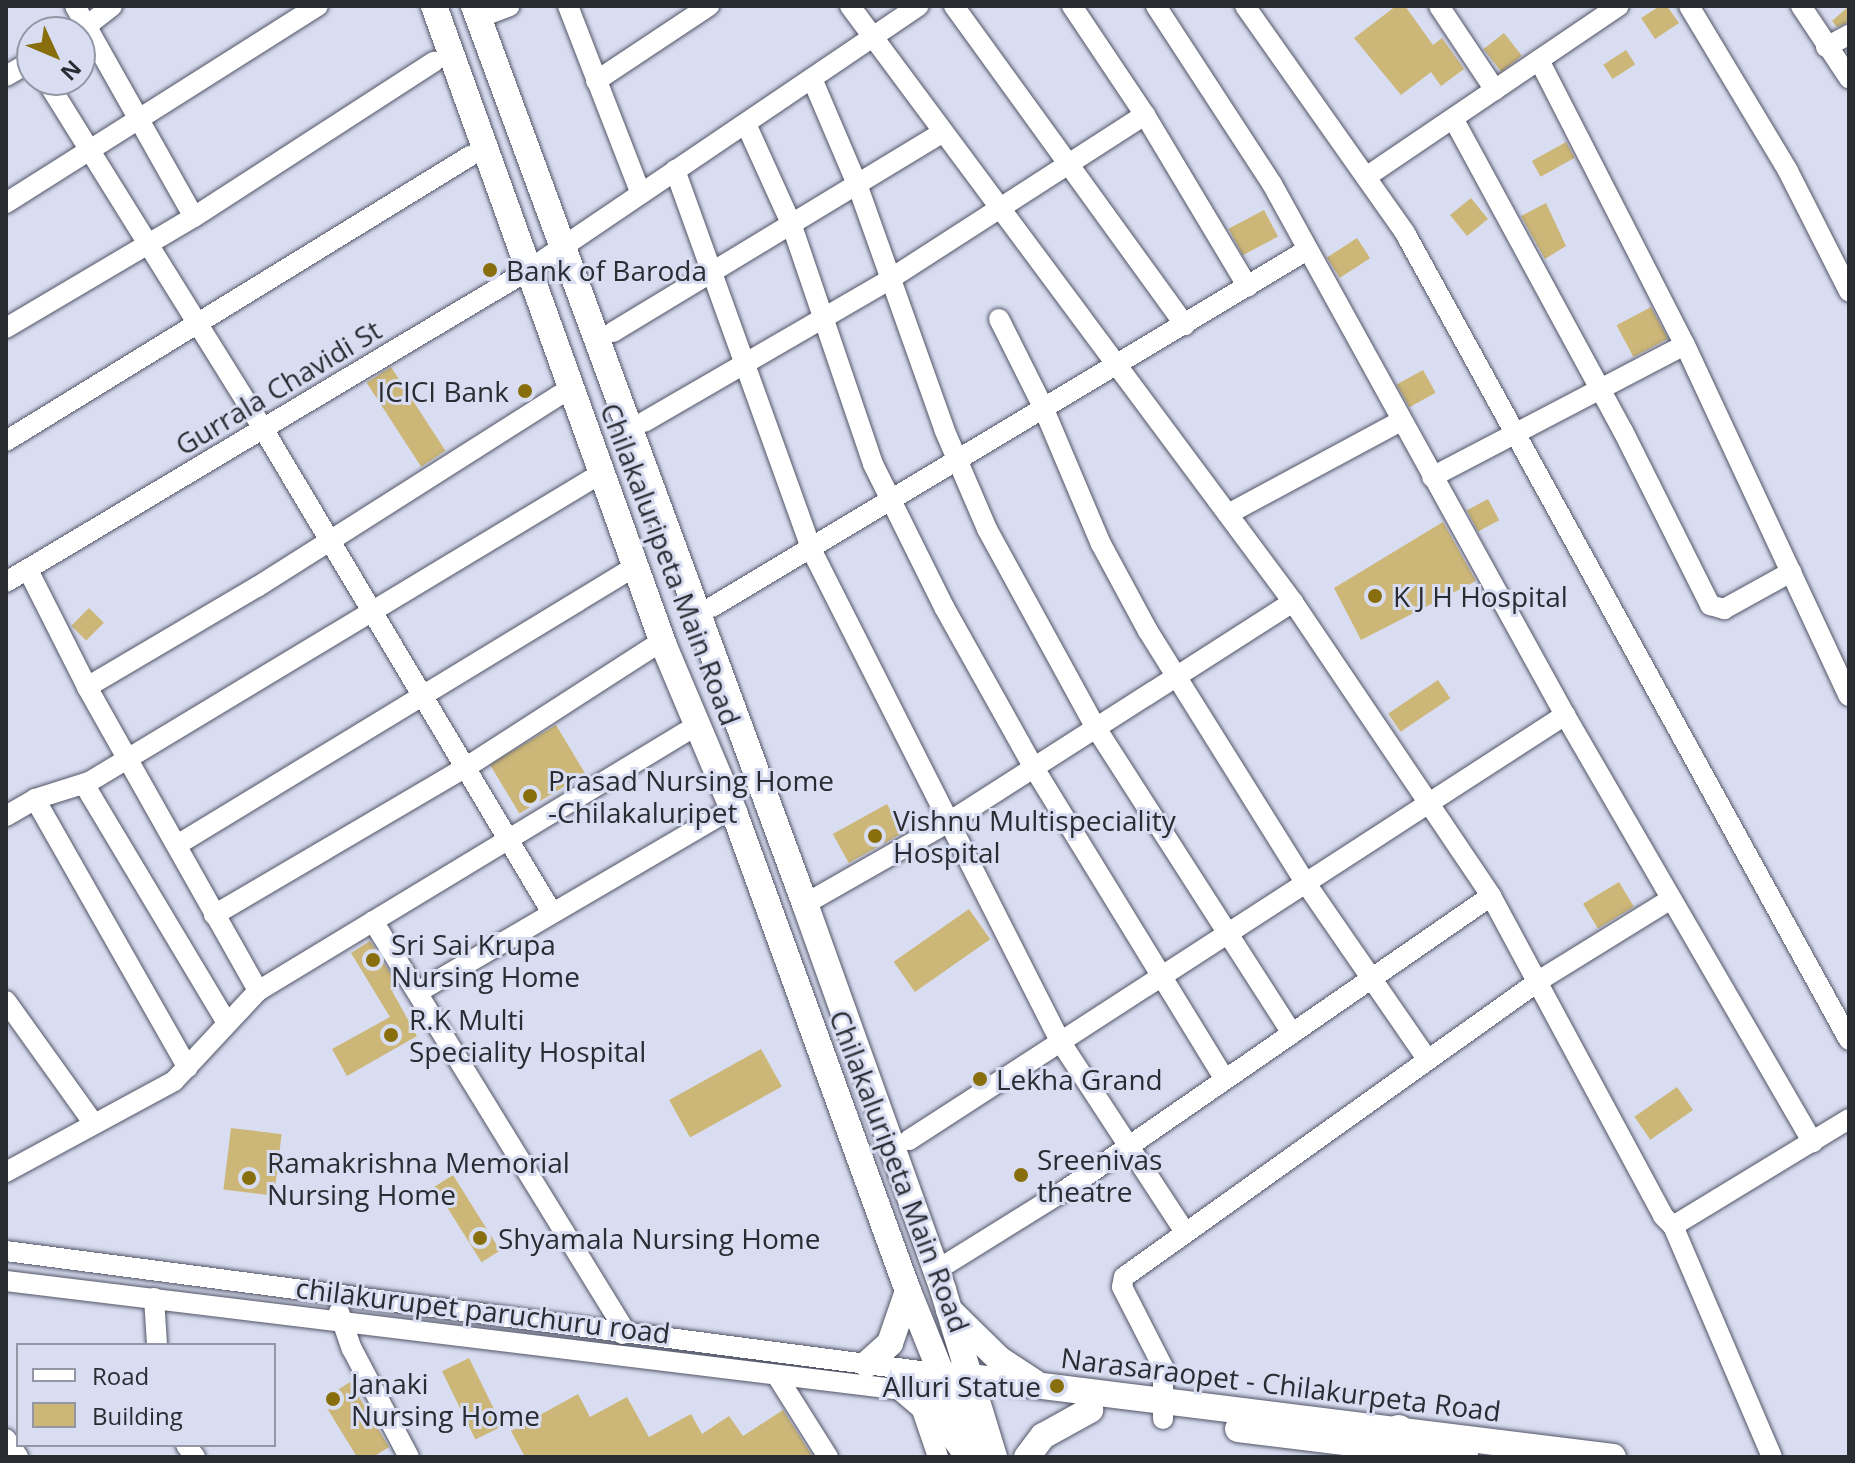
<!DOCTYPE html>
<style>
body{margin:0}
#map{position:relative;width:1855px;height:1463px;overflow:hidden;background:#d9ddf1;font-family:"Open Sans",sans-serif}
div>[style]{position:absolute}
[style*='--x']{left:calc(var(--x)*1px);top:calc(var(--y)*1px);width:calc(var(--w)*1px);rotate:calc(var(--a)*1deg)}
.building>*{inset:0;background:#ccb778;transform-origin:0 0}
.roads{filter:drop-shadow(0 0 2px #525566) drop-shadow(0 0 2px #525566)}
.minor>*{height:20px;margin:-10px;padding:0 10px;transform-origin:10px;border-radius:10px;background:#fff}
.major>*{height:26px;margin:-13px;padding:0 13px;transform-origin:13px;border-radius:13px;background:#fff}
.highway>*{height:30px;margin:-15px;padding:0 15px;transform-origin:15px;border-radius:15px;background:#fff}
.dots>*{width:22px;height:22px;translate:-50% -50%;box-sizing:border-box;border:4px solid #d9ddf1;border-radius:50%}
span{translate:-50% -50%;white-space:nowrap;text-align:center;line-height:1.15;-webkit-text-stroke:6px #d9ddf1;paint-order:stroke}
.poi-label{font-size:28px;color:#2a2c33}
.left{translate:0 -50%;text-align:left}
.right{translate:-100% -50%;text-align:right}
.street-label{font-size:28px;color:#2a2c33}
.frame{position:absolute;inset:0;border:8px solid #2a2c33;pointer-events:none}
.legend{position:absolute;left:16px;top:1343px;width:260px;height:104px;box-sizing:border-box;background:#d9ddf1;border:2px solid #9396a5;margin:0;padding:10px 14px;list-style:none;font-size:24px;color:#2a2c33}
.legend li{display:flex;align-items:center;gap:16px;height:40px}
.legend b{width:40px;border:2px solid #9396a5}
.north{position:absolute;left:16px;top:16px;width:80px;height:80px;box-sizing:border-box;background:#d9ddf1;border:2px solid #9396a5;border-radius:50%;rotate:134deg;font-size:22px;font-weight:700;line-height:32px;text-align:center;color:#2a2c33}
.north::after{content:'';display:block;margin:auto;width:28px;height:36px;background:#886e0d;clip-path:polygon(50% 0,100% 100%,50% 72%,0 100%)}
</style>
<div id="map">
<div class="building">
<i style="clip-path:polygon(1396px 6px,1405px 6px,1433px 45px,1442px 38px,1464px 69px,1441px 86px,1431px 72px,1401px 95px,1354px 38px)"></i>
<i style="clip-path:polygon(1660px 6px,1667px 6px,1679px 23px,1655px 39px,1641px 18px)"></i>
<i style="clip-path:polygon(1849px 6px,1849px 22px,1837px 27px,1832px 21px)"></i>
<i style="left:1504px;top:33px;width:29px;height:26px;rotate:52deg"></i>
<i style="left:1626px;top:50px;width:17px;height:27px;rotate:57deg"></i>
<i style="left:1566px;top:142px;width:18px;height:39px;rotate:61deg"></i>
<i style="left:1471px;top:198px;width:27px;height:27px;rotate:51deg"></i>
<i style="clip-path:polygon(1546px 203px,1566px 246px,1545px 259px,1521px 216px)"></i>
<i style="left:1264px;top:210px;width:30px;height:40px;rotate:62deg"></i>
<i style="left:1357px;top:238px;width:24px;height:36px;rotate:57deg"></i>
<i style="left:1651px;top:307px;width:36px;height:39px;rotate:62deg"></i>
<i style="left:391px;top:367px;width:100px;height:29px;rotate:57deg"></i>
<i style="left:1423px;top:370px;width:26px;height:30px;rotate:61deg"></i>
<i style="left:1488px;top:499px;width:24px;height:24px;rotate:62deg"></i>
<i style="clip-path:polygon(1443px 522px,1476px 581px,1361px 640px,1334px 588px)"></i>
<i style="left:89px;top:608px;width:21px;height:25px;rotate:45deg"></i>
<i style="left:1438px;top:680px;width:22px;height:60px;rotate:56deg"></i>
<i style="left:556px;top:725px;width:57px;height:77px;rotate:59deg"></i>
<i style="left:887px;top:804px;width:33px;height:62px;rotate:61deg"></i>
<i style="left:1619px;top:882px;width:29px;height:42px;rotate:59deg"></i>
<i style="left:969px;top:909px;width:37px;height:92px;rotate:55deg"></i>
<i style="clip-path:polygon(370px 941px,399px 987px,392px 991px,417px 1036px,347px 1076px,332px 1049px,390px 1017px,351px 953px)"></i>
<i style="left:761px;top:1049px;width:43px;height:105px;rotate:61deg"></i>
<i style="left:1677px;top:1087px;width:28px;height:52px;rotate:55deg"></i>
<i style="left:231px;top:1128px;width:51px;height:62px;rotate:7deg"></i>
<i style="left:453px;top:1175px;width:89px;height:22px;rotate:58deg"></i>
<i style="left:469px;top:1358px;width:76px;height:30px;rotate:64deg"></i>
<i style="clip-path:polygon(350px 1382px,389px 1447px,373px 1457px,357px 1457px,322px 1400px)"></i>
<i style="clip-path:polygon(578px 1394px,590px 1417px,627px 1397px,649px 1437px,691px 1414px,702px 1434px,729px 1416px,743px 1436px,783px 1410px,813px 1457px,525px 1457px,511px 1431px)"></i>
</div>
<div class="roads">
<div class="minor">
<i style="--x:75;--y:6;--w:242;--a:60.6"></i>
<i style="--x:568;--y:6;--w:199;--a:68.8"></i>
<i style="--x:850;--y:6;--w:743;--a:53.38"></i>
<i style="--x:1293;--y:602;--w:354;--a:56"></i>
<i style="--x:1491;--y:896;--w:363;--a:61.7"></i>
<i style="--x:1663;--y:1216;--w:14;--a:45"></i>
<i style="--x:1673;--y:1226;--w:251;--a:66.8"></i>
<i style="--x:954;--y:6;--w:394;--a:54.1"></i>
<i style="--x:1072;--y:6;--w:131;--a:56.2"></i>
<i style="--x:1145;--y:115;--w:200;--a:59.1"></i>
<i style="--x:1156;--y:6;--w:212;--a:56.9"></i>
<i style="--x:1272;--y:184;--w:606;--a:61.11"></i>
<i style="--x:1565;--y:715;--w:494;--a:59.9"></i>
<i style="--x:1245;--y:6;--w:278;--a:54.8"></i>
<i style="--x:1405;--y:233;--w:921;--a:61.18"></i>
<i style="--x:1439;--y:6;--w:101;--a:56.3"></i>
<i style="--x:1689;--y:6;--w:192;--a:59"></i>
<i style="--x:1788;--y:171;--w:135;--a:63.1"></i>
<i style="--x:1801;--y:6;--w:87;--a:56.3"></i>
<i style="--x:489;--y:14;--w:22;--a:-21"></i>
<i style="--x:79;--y:32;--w:42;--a:-38.2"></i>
<i style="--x:1826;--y:47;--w:26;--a:-28"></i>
<i style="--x:1539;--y:60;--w:320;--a:62.9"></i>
<i style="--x:1685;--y:345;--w:387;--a:65"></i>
<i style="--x:6;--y:76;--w:30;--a:-30"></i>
<i style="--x:46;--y:80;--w:409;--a:58.1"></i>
<i style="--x:262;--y:427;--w:564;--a:59.16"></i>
<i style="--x:596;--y:81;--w:136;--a:-33.6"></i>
<i style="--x:813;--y:81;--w:112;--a:66.9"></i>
<i style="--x:857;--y:184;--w:260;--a:70.4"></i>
<i style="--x:944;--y:429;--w:109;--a:66.7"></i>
<i style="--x:987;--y:529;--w:227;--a:61.3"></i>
<i style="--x:1096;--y:728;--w:359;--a:57.3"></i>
<i style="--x:1454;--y:120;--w:354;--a:61.5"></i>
<i style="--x:1623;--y:431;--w:195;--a:63.4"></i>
<i style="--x:1710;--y:605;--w:15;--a:16"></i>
<i style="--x:1724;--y:609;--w:77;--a:-28.9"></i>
<i style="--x:746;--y:124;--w:109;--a:65.6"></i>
<i style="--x:791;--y:223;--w:255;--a:71.2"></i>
<i style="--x:873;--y:464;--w:160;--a:63.6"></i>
<i style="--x:944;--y:607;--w:184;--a:60.8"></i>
<i style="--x:1034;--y:768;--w:361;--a:58.5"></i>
<i style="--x:675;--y:170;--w:405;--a:70.2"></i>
<i style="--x:812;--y:551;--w:549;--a:63.16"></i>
<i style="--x:1060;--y:1041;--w:228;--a:56.8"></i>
<i style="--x:1366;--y:177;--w:305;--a:-34.1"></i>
<i style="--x:6;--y:203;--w:369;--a:-32.3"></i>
<i style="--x:999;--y:319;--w:98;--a:63.4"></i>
<i style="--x:1043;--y:407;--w:149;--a:67.1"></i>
<i style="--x:1101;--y:544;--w:99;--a:61.6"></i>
<i style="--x:1148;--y:631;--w:296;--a:58"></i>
<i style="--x:1305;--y:882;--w:215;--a:55.4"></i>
<i style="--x:6;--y:328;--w:218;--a:-30.6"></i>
<i style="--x:194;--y:217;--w:286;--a:-32.9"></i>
<i style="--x:613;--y:332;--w:382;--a:-31.2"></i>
<i style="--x:644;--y:422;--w:281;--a:-30.1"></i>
<i style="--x:887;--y:281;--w:307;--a:-32.8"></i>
<i style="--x:6;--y:441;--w:545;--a:-31.56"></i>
<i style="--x:1432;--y:477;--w:285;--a:-27.6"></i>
<i style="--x:1228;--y:514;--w:196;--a:-28.3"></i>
<i style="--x:28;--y:570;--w:131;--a:63.2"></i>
<i style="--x:87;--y:687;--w:349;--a:60.6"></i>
<i style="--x:6;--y:582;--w:607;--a:-30.83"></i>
<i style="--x:527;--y:271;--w:473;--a:-34.1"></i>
<i style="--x:712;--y:607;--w:694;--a:-30.96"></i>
<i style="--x:87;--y:687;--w:197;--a:-30.5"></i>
<i style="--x:257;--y:587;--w:359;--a:-32.4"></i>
<i style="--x:84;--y:784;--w:276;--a:59.1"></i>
<i style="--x:35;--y:799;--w:309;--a:60.4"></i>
<i style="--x:6;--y:816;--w:34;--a:-30"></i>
<i style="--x:35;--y:799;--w:57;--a:-17.5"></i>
<i style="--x:89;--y:782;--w:585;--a:-31.08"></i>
<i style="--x:177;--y:845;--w:525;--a:-31.3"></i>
<i style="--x:805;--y:904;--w:169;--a:-29.7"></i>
<i style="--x:952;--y:820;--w:405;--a:-32.6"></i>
<i style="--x:214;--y:915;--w:291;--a:-30.4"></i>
<i style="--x:465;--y:768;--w:224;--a:-32.8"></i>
<i style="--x:373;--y:921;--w:478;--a:58.4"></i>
<i style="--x:623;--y:1328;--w:6;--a:99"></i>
<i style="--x:418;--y:992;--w:345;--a:-30.3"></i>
<i style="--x:6;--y:1001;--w:151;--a:54.4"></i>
<i style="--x:909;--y:1140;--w:782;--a:-32.94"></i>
<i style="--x:6;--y:1172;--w:191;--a:-28.4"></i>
<i style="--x:174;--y:1081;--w:123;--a:-47"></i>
<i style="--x:258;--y:991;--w:499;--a:-31.2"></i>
<i style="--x:1673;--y:1226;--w:206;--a:-31.3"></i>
<i style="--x:6;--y:1251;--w:945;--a:7.48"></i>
<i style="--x:937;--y:1270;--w:150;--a:-31.9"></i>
<i style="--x:1064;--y:1191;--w:519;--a:-34.64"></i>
<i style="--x:6;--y:1281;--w:953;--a:6.93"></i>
<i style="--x:154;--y:1298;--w:47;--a:86.3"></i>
<i style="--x:339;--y:1312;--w:39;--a:71"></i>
<i style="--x:352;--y:1349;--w:122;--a:62.2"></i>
<i style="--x:777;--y:1376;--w:96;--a:57.8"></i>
<i style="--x:920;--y:1404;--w:56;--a:71.2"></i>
<i style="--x:1163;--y:1419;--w:52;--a:-90"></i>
<i style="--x:1163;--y:1367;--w:90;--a:-117.1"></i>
<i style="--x:1122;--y:1287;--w:10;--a:-79"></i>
<i style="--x:1124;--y:1277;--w:511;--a:-35.52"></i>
<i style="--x:1540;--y:980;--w:154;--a:-31.7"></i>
<i style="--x:6;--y:1439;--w:22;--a:56"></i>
<i style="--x:186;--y:1445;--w:15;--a:53"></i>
</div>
<div class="major">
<i style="--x:434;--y:6;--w:680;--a:70.23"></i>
<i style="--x:664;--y:646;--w:180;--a:67.1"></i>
<i style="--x:734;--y:812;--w:510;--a:70.04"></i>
<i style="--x:908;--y:1291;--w:179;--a:68"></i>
<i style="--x:474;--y:6;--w:957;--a:69.77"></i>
<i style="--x:805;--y:904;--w:410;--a:70.3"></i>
<i style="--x:943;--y:1290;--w:175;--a:73"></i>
<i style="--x:949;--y:1310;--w:70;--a:44.4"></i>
<i style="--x:999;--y:1359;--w:42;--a:33.3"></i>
<i style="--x:867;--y:1364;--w:31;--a:-42"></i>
<i style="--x:890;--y:1343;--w:55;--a:-70.9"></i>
<i style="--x:954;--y:1375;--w:664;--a:7.09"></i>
<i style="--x:903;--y:1389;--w:54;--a:40.5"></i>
<i style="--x:944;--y:1424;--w:30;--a:53"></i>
<i style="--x:1238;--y:1429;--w:229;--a:7"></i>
<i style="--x:1027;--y:1457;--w:26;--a:-53"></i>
<i style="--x:1043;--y:1436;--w:54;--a:-29"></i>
</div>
<div class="highway">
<i style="--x:1397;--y:1448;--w:18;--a:-84"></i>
</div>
</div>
<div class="dots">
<i style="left:490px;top:270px;background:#886e0d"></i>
<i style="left:525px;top:391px;background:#886e0d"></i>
<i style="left:1375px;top:596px;background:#886e0d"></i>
<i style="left:530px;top:796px;background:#886e0d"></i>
<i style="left:875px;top:836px;background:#886e0d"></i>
<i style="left:373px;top:960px;background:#886e0d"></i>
<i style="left:391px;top:1035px;background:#886e0d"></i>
<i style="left:980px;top:1079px;background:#886e0d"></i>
<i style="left:1021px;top:1175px;background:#886e0d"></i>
<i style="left:249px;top:1178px;background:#886e0d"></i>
<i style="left:480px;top:1238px;background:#886e0d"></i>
<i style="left:1057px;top:1386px;background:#886e0d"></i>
<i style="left:333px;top:1399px;background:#886e0d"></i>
</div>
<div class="poi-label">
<span class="left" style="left:506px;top:270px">Bank of Baroda</span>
<span class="right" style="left:509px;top:391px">ICICI Bank</span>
<span class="left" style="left:1393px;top:596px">K J H Hospital</span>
<span class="left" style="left:548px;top:796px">Prasad Nursing Home<br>-Chilakaluripet</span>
<span class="left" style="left:893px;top:836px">Vishnu Multispeciality<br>Hospital</span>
<span class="left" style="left:391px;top:960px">Sri Sai Krupa<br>Nursing Home</span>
<span class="left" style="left:409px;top:1035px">R.K Multi<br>Speciality Hospital</span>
<span class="left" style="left:996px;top:1079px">Lekha Grand</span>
<span class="left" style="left:1037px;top:1175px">Sreenivas<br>theatre</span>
<span class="left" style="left:267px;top:1178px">Ramakrishna Memorial<br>Nursing Home</span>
<span class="left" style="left:498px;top:1238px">Shyamala Nursing Home</span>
<span class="left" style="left:351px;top:1399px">Janaki<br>Nursing Home</span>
<span class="right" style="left:1041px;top:1386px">Alluri Statue</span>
</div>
<div class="street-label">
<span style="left:278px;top:387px;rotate:-31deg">Gurrala Chavidi St</span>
<span style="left:671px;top:564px;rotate:69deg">Chilakaluripeta Main Road</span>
<span style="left:900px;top:1171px;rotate:69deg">Chilakaluripeta Main Road</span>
<span style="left:483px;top:1310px;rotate:7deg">chilakurupet paruchuru road</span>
<span style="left:1281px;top:1384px;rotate:7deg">Narasaraopet - Chilakurpeta Road</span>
</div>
<div class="frame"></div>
<ul class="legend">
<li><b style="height:10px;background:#fff"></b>Road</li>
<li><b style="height:22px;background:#ccb778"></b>Building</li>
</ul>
<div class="north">N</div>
</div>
